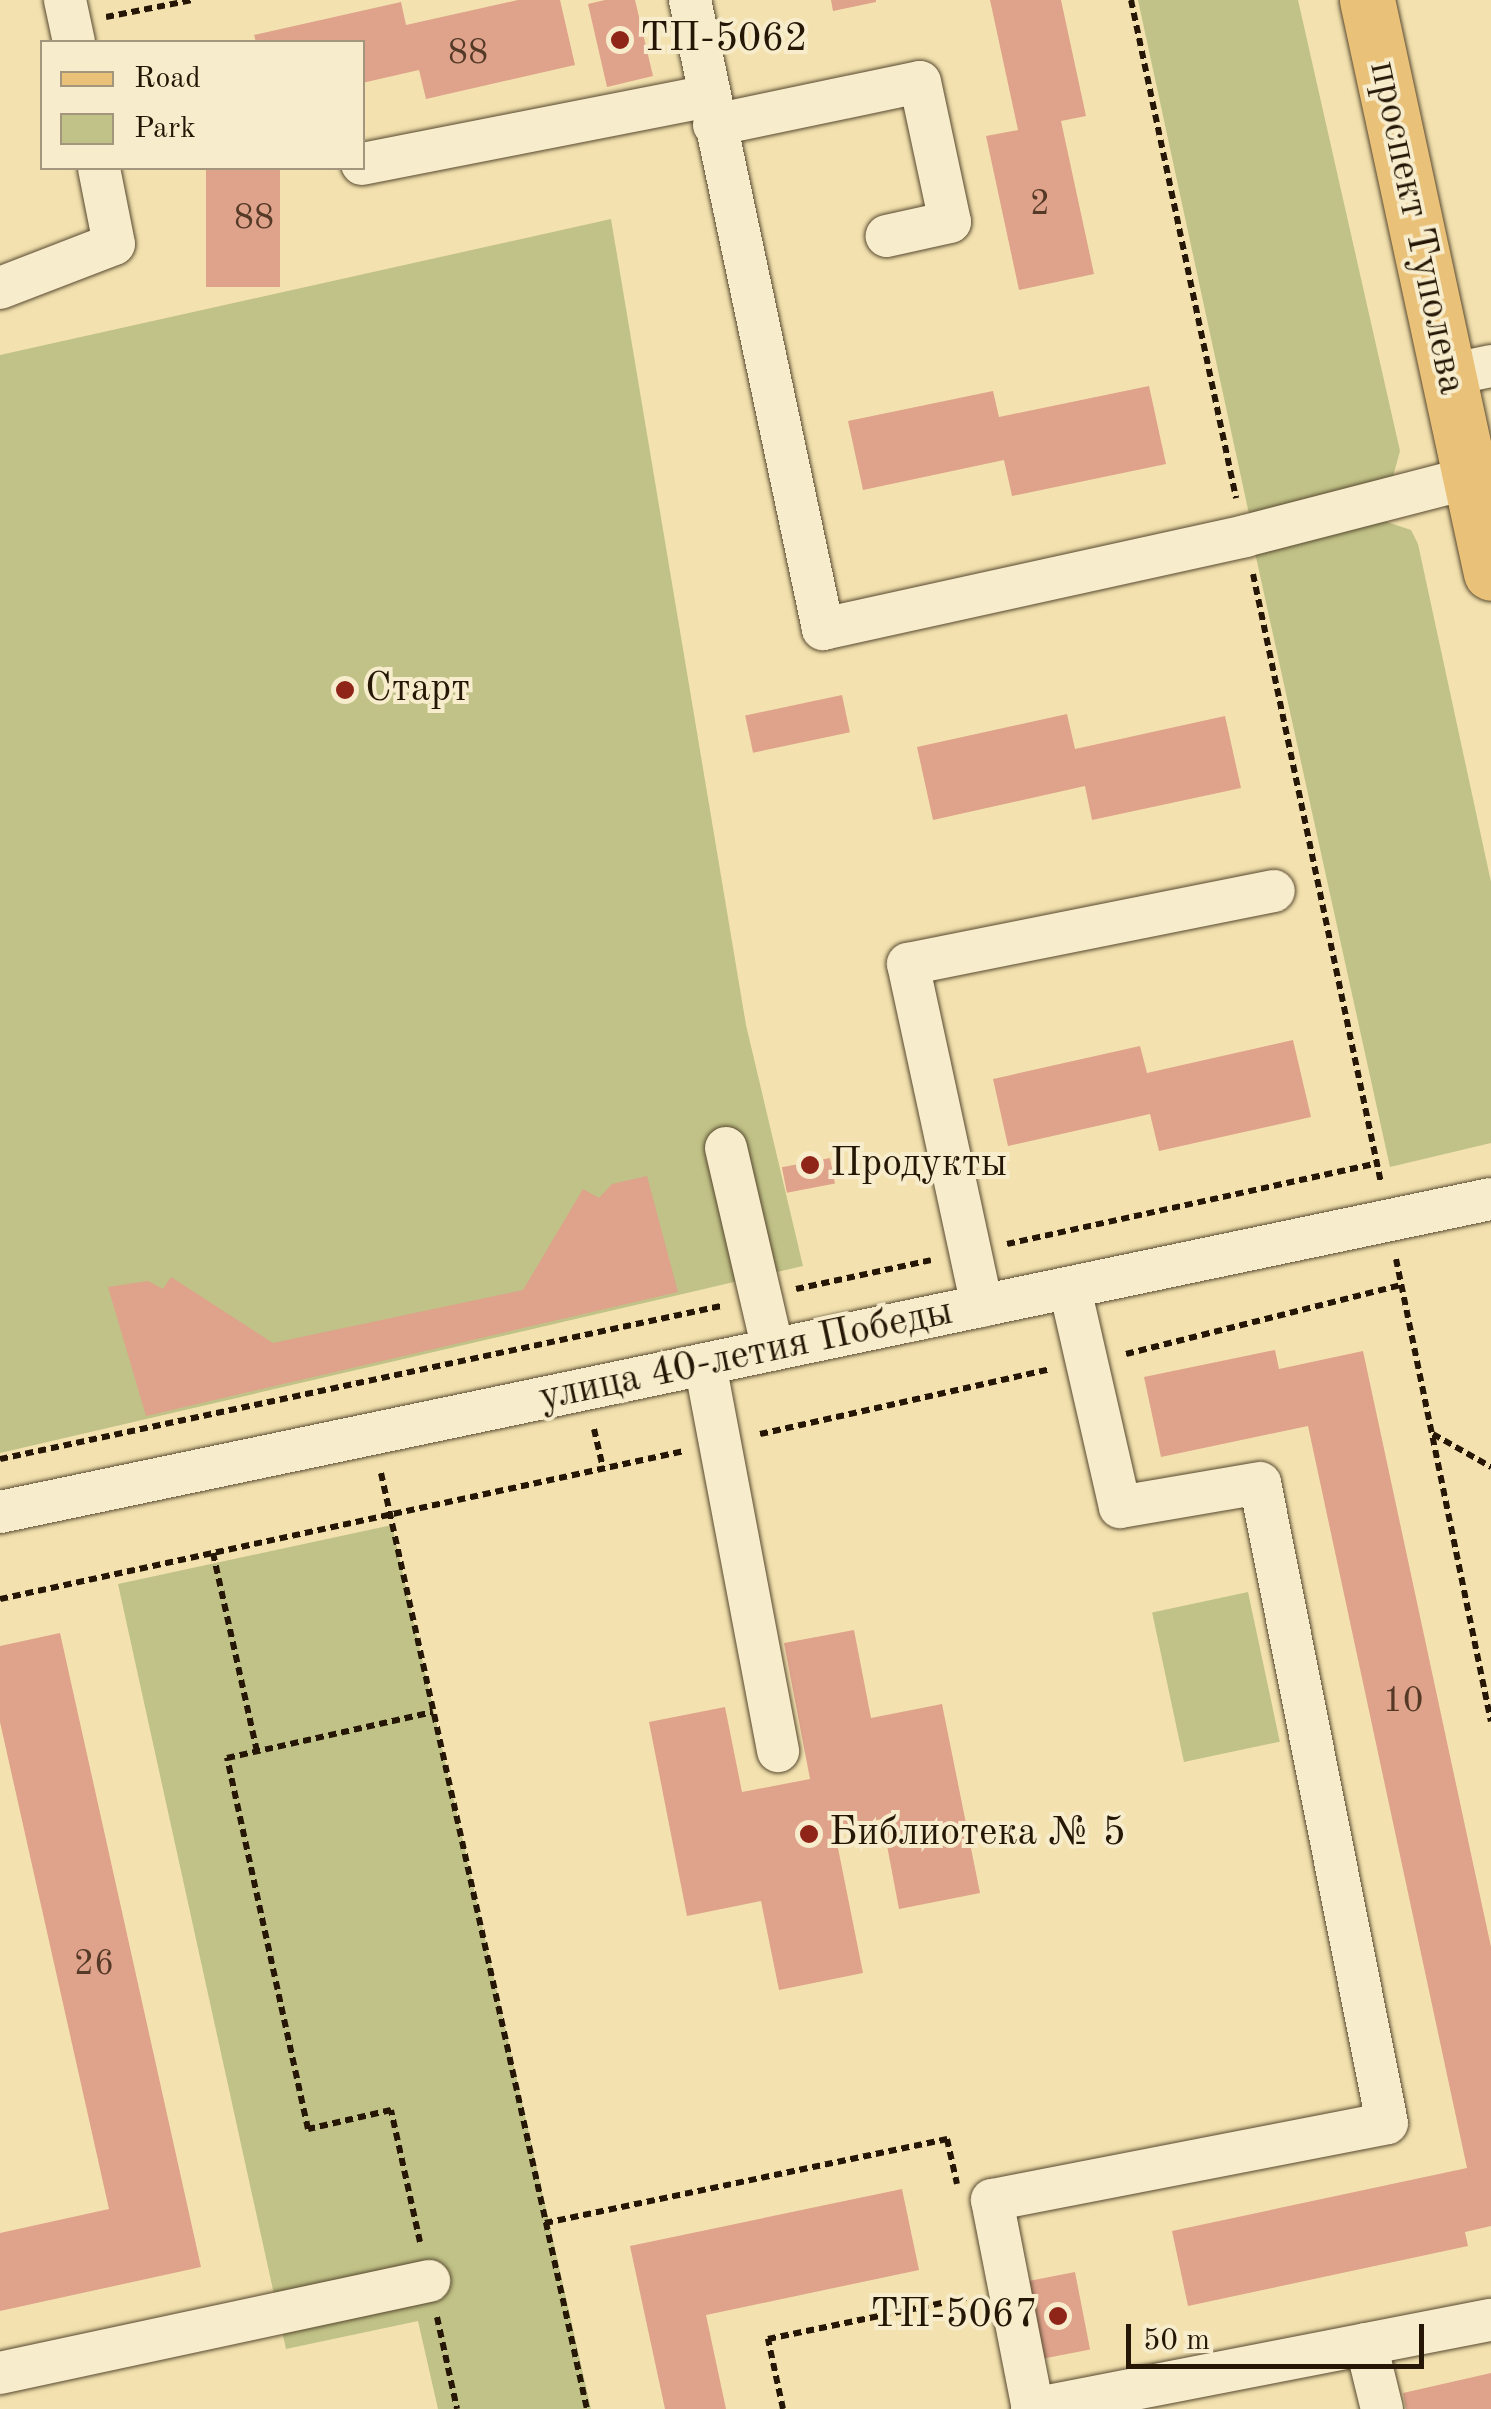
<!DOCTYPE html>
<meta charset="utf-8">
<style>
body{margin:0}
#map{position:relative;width:1491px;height:2409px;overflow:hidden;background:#f3e2af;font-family:"Old Standard TT",serif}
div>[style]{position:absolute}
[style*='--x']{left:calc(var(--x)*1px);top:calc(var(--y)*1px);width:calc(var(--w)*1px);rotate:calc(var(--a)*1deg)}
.green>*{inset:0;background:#c0c287;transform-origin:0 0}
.building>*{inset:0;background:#dfa28b;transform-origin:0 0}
.path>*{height:6px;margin-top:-3px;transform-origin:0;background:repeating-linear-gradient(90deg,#251605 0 8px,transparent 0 13px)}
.roads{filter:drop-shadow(0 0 2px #584930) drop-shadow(0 0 2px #584930)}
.minor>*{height:42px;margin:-21px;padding:0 21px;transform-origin:21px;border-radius:21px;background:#f7eccb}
.major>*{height:55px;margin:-27.5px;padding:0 27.5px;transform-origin:27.5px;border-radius:27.5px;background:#eac178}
.dots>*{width:28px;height:28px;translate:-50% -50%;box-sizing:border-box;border:5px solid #f7eccb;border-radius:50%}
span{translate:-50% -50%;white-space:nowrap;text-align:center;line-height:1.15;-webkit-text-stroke:8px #f7eccb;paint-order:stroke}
.number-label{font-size:35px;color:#543926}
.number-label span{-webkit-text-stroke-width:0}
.poi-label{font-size:40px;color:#251605}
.left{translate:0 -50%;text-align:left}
.right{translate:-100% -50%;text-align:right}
.street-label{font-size:40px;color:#251605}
.legend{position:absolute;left:40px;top:40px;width:325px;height:130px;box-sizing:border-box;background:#f7eccb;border:2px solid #a3967c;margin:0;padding:12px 18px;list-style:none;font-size:30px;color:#251605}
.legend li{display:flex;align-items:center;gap:20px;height:50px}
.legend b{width:50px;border:2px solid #a3967c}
.scale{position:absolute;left:1126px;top:2324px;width:298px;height:45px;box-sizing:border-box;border:5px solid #251605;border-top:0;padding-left:12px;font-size:30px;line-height:35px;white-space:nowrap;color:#251605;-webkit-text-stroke:8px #f7eccb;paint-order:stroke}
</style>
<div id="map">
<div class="green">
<i style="clip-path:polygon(1138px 0,1298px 0,1400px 451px,1392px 480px,1249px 514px)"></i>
<i style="clip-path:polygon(611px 219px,746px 1025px,803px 1266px,0 1453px,0 355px)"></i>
<i style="clip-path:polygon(1384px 521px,1411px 530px,1418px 544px,1491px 882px,1491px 1143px,1390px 1167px,1254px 548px)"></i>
<i style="clip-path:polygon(392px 1525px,591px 2409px,438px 2409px,418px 2321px,286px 2349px,118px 1584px)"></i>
<i style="left:1248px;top:1592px;width:153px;height:98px;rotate:78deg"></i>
</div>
<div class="building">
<i style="clip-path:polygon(518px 0,560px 0,575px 65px,426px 99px,419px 70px,362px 83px,362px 42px,256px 42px,254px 35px,401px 2px,406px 25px)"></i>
<i style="clip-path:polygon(605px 0,635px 0,653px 76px,607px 87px,588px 4px)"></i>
<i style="clip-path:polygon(831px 0,876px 0,876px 2px,833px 11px)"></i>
<i style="clip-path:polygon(990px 0,1061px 0,1086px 116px,1061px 121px,1094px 274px,1019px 290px,986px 136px,1018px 130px)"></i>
<i style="left:206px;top:168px;width:74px;height:119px"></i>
<i style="clip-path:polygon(1149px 386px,1166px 464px,1012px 496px,1004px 460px,863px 490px,848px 421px,993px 391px,999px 417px)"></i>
<i style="left:842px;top:695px;width:38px;height:99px;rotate:78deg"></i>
<i style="clip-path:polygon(1067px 714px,1075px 749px,1225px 716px,1241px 788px,1092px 820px,1085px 786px,933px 820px,917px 747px)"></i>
<i style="clip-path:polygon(1293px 1040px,1311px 1117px,1159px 1151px,1150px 1114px,1008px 1146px,993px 1079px,1140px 1046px,1147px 1073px)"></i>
<i style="left:830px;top:1158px;width:26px;height:49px;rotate:79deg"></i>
<i style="clip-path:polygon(647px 1176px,678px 1292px,146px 1416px,108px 1287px,148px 1281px,163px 1289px,171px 1277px,273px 1343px,523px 1290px,583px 1189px,599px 1198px,612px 1184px)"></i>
<i style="clip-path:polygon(1275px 1350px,1279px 1369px,1363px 1351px,1491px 1947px,1491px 2226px,1465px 2232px,1468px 2246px,1188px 2306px,1172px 2231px,1467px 2168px,1308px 1426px,1161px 1457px,1144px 1377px)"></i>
<i style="clip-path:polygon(854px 1630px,871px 1718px,942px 1704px,980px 1893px,899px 1909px,882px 1819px,834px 1828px,863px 1973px,779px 1990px,761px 1901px,687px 1916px,649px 1722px,725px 1707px,742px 1792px,810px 1779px,784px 1643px)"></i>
<i style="clip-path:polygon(60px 1633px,201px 2267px,0 2311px,0 2233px,109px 2209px,0 1722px,0 1646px)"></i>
<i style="clip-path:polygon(902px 2189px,919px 2270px,706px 2315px,726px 2409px,665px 2409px,630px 2246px)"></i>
<i style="left:1075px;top:2272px;width:79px;height:51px;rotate:79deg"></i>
<i style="clip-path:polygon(1491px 2373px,1491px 2409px,1406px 2409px,1403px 2393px)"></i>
</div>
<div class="path">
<i style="--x:1131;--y:0;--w:509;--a:78.09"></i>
<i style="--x:106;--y:17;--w:89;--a:-11.1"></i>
<i style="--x:1253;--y:574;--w:622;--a:78.13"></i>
<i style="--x:1007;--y:1244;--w:379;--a:-12.3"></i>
<i style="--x:1396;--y:1259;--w:472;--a:78.4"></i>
<i style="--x:796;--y:1289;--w:138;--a:-12.1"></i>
<i style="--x:1126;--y:1354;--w:284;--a:-14.1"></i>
<i style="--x:594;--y:1429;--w:39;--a:77"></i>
<i style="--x:760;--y:1434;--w:297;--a:-12.6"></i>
<i style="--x:1433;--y:1434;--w:67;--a:29.6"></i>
<i style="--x:0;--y:1459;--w:737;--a:-11.98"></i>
<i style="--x:381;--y:1473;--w:958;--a:77.59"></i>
<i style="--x:213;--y:1553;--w:204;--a:77.5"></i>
<i style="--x:0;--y:1599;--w:700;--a:-12.21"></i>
<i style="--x:545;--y:2223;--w:411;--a:-11.8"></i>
<i style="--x:947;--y:2139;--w:46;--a:77.5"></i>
<i style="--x:420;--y:2242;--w:135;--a:-102.4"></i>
<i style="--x:391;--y:2110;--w:85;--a:167.1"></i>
<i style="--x:308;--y:2129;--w:380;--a:-102.3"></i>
<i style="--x:227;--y:1758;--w:211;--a:-12.6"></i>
<i style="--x:437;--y:2317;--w:94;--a:77.7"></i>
<i style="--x:783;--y:2409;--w:72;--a:-102.1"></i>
<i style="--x:768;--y:2339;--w:207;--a:-11.7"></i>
</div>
<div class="roads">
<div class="minor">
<i style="--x:65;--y:0;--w:43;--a:77.9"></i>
<i style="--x:690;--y:0;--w:643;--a:78.06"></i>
<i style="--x:823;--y:629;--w:432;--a:-12.4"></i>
<i style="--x:1245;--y:536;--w:232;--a:-14.5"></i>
<i style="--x:714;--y:125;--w:210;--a:-11.8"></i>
<i style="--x:920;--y:82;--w:143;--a:77.9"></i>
<i style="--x:950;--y:222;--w:65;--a:167.5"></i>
<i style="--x:362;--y:164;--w:353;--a:-11.1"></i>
<i style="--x:0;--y:288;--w:122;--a:-21.1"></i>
<i style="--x:114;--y:244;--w:77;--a:-101.2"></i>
<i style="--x:1448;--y:375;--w:44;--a:-11.8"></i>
<i style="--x:726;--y:1148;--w:207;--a:76.9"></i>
<i style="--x:982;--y:1306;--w:350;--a:-102.2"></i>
<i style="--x:908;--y:964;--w:373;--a:-11.3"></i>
<i style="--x:705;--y:1364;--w:394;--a:79.3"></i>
<i style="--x:0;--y:1512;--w:1523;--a:-11.86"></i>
<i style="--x:1366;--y:2344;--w:67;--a:76.2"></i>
<i style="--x:0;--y:2373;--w:439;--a:-12.1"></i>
<i style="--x:1032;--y:2409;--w:468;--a:-11"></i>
<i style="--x:1033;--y:2409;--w:213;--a:-101.1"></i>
<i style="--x:992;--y:2200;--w:402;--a:-11"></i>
<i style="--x:1387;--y:2123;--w:652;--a:-101.22"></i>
<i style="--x:1260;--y:1483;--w:142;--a:170.3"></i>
<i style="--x:1120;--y:1507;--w:225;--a:-102.9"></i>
</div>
<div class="major">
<i style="--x:1367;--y:0;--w:586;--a:77.79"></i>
</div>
</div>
<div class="dots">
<i style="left:620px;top:40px;background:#8f2418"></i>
<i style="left:345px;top:690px;background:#8f2418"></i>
<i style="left:810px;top:1165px;background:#8f2418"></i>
<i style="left:809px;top:1834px;background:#8f2418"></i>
<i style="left:1058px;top:2316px;background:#8f2418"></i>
</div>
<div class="number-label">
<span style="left:468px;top:54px">88</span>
<span style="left:1040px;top:205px">2</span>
<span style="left:254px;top:219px">88</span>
<span style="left:1403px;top:1702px">10</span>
<span style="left:94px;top:1965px">26</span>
</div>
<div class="poi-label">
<span class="left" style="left:640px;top:40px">ТП-5062</span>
<span class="left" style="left:365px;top:690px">Старт</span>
<span class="left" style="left:830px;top:1165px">Продукты</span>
<span class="left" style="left:829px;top:1834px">Библиотека № 5</span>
<span class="right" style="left:1038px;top:2316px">ТП-5067</span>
</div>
<div class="street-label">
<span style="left:1416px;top:228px;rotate:78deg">проспект Туполева</span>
<span style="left:746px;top:1356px;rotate:-12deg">улица 40-летия Победы</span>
</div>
<ul class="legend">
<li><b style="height:12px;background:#eac178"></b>Road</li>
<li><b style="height:28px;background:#c0c287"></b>Park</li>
</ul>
<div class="scale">50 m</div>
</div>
